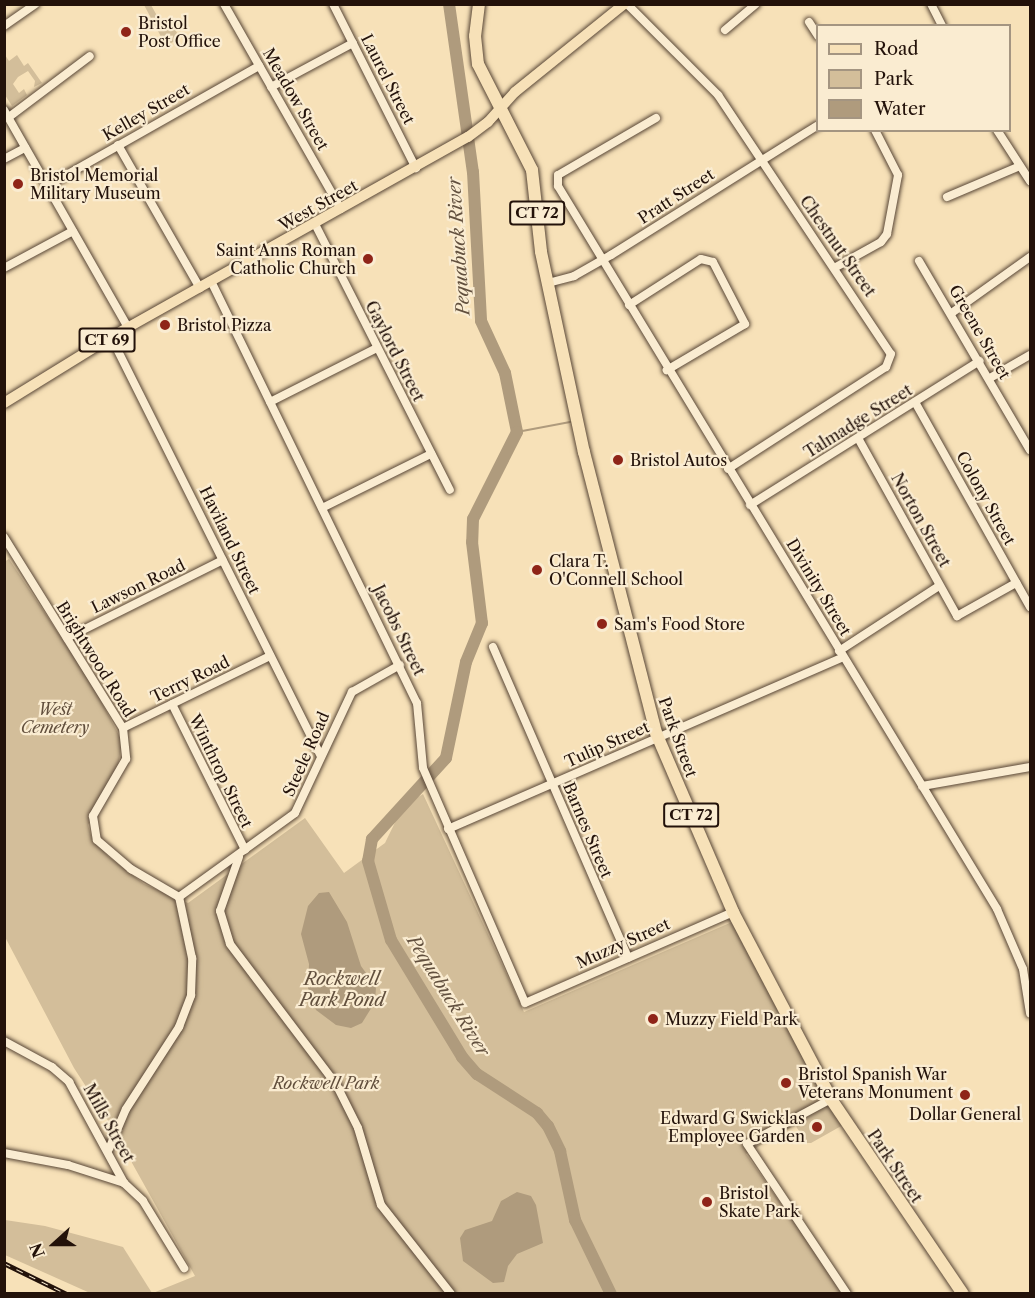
<!DOCTYPE html>
<style>
body{margin:0}
#map{position:relative;width:1035px;height:1298px;overflow:hidden;background:#f7e1b8;font-family:"Libre Caslon Text",serif}
div>[style]{position:absolute}
[style*='--x']{left:calc(var(--x)*1px);top:calc(var(--y)*1px);width:calc(var(--w)*1px);rotate:calc(var(--a)*1deg)}
.green>*{inset:0;background:#d3be9a}
.water>*{inset:0;background:#af9b7d}
.stream>*{height:2px;margin:-1px;padding:0 1px;transform-origin:1px;border-radius:1px;background:#af9b7d}
.river>*{height:12px;margin:-6px;padding:0 6px;transform-origin:6px;border-radius:6px;background:#af9b7d}
.roads{filter:drop-shadow(0 0 2px #584636) drop-shadow(0 0 2px #584636)}
.minor>*{height:8px;margin:-4px;padding:0 4px;transform-origin:4px;border-radius:4px;background:#faecd1}
.major>*{height:10px;margin:-5px;padding:0 5px;transform-origin:5px;border-radius:5px;background:#f7e1b8}
.highway>*{height:12px;margin:-6px;padding:0 6px;transform-origin:6px;border-radius:6px;background:#f7e1b8}
.rail>*{height:4.5px;margin-top:-2.25px;transform-origin:0;background:repeating-linear-gradient(90deg,#faecd1 0 7px,#23120a 0 14px);box-sizing:border-box;border-block:2px solid #23120a}
.dots>*{width:16px;height:16px;translate:-50% -50%;box-sizing:border-box;border:3px solid #faecd1;border-radius:50%}
span{translate:-50% -50%;white-space:nowrap;text-align:center;line-height:1.15;-webkit-text-stroke:4.5px #faecd1;paint-order:stroke}
.shield-label span{padding:2px 4px;background:#faecd1;border:2px solid;border-radius:4px;-webkit-text-stroke-width:0}
.shield-label{font-size:15px;color:#23120a;font-weight:700}
.poi-label{font-size:16px;color:#23120a}
.left{translate:0 -50%;text-align:left}
.right{translate:-100% -50%;text-align:right}
.street-label{font-size:16px;color:#23120a}
.park-label{font-size:16px;color:#614e3c;font-style:italic}
.water-label{font-size:18px;color:#62503e;font-style:italic}
.frame{position:absolute;inset:0;border:6px solid #23120a;pointer-events:none}
.legend{position:absolute;left:816px;top:24px;width:195px;height:108px;box-sizing:border-box;background:#faecd1;border:2px solid #a49581;margin:0;padding:8px 10px;list-style:none;font-size:18px;color:#23120a}
.legend li{display:flex;align-items:center;gap:12px;height:30px}
.legend b{width:30px;border:2px solid #a49581}
.north{position:absolute;left:24px;top:1214px;width:60px;height:60px;-webkit-text-stroke:4px #faecd1;paint-order:stroke;rotate:249deg;font-size:16px;font-weight:700;line-height:24px;text-align:center;color:#23120a}
.north::after{content:'';display:block;margin:auto;width:21px;height:27px;background:#23120a;clip-path:polygon(50% 0,100% 100%,50% 72%,0 100%)}
</style>
<div id="map">
<div class="green">
<i style="clip-path:polygon(144px 5px,151px 5px,165px 30px,173px 26px,180px 38px,166px 46px)"></i>
<i style="clip-path:polygon(5px 55px,9px 61px,17px 55px,24px 66px,28px 63px,42px 83px,34px 87px,35px 81px,28px 71px,18px 77px,13px 84px,19px 93px,24px 89px,27px 95px,12px 106px,5px 95px)"></i>
<i style="clip-path:polygon(9px 559px,92px 684px,122px 741px,117px 773px,88px 825px,92px 839px,109px 857px,144px 884px,188px 903px,305px 818px,344px 873px,385px 843px,403px 806px,423px 794px,524px 1012px,732px 922px,843px 1125px,811px 1143px,807px 1143px,795px 1125px,746px 1154px,844px 1293px,153px 1293px,195px 1276px,112px 1127px,74px 1068px,5px 937px,4px 562px)"></i>
<i style="clip-path:polygon(5px 1220px,45px 1226px,123px 1247px,152px 1293px,90px 1293px,5px 1255px)"></i>
</div>
<div class="water">
<i style="clip-path:polygon(329px 892px,347px 922px,361px 966px,376px 987px,375px 1002px,362px 1023px,351px 1028px,336px 1025px,316px 1010px,308px 988px,309px 964px,301px 934px,308px 906px,319px 893px)"></i>
<i style="clip-path:polygon(517px 1192px,531px 1196px,536px 1205px,543px 1243px,517px 1254px,508px 1266px,504px 1282px,493px 1283px,463px 1261px,460px 1238px,465px 1230px,492px 1221px,501px 1201px)"></i>
</div>
<div class="stream">
<i style="--x:517;--y:432;--w:54;--a:-10.7"></i>
</div>
<div class="river">
<i style="--x:449;--y:4;--w:170;--a:81.9"></i>
<i style="--x:473;--y:172;--w:149;--a:86.9"></i>
<i style="--x:481;--y:321;--w:57;--a:65.2"></i>
<i style="--x:505;--y:373;--w:60;--a:78.5"></i>
<i style="--x:517;--y:432;--w:97;--a:116.8"></i>
<i style="--x:473;--y:519;--w:23;--a:92"></i>
<i style="--x:472;--y:542;--w:82;--a:83"></i>
<i style="--x:482;--y:623;--w:42;--a:112.3"></i>
<i style="--x:466;--y:662;--w:98;--a:101.8"></i>
<i style="--x:446;--y:758;--w:110;--a:132.4"></i>
<i style="--x:372;--y:839;--w:22;--a:100"></i>
<i style="--x:368;--y:861;--w:82;--a:73.8"></i>
<i style="--x:391;--y:940;--w:137;--a:58.7"></i>
<i style="--x:462;--y:1057;--w:23;--a:49"></i>
<i style="--x:477;--y:1074;--w:72;--a:33"></i>
<i style="--x:537;--y:1113;--w:17;--a:50"></i>
<i style="--x:548;--y:1126;--w:28;--a:64"></i>
<i style="--x:560;--y:1151;--w:71;--a:77.7"></i>
<i style="--x:575;--y:1220;--w:82;--a:64.1"></i>
</div>
<div class="roads">
<div class="minor">
<i style="--x:224;--y:4;--w:236;--a:60.3"></i>
<i style="--x:333;--y:4;--w:184;--a:63.2"></i>
<i style="--x:627;--y:4;--w:129;--a:45"></i>
<i style="--x:718;--y:95;--w:311;--a:56.3"></i>
<i style="--x:891;--y:354;--w:14;--a:111"></i>
<i style="--x:886;--y:367;--w:188;--a:147.2"></i>
<i style="--x:931;--y:4;--w:25;--a:63"></i>
<i style="--x:809;--y:22;--w:17;--a:57"></i>
<i style="--x:4;--y:26;--w:38;--a:-35"></i>
<i style="--x:725;--y:30;--w:40;--a:-40"></i>
<i style="--x:271;--y:87;--w:93;--a:-28.2"></i>
<i style="--x:4;--y:110;--w:250;--a:60.3"></i>
<i style="--x:9;--y:117;--w:101;--a:-37"></i>
<i style="--x:656;--y:118;--w:113;--a:149.8"></i>
<i style="--x:558;--y:175;--w:11;--a:90"></i>
<i style="--x:558;--y:186;--w:846;--a:58.73"></i>
<i style="--x:997;--y:909;--w:65;--a:66.6"></i>
<i style="--x:1023;--y:969;--w:45;--a:81"></i>
<i style="--x:997;--y:130;--w:61;--a:57.1"></i>
<i style="--x:118;--y:145;--w:165;--a:60.2"></i>
<i style="--x:4;--y:159;--w:24;--a:-28"></i>
<i style="--x:47;--y:186;--w:244;--a:-29.5"></i>
<i style="--x:947;--y:197;--w:79;--a:-23"></i>
<i style="--x:315;--y:224;--w:298;--a:63.1"></i>
<i style="--x:919;--y:261;--w:219;--a:59.6"></i>
<i style="--x:836;--y:267;--w:51;--a:-29.1"></i>
<i style="--x:881;--y:242;--w:10;--a:-53"></i>
<i style="--x:887;--y:234;--w:60;--a:-79.4"></i>
<i style="--x:898;--y:175;--w:51;--a:-117.1"></i>
<i style="--x:4;--y:268;--w:78;--a:-28.2"></i>
<i style="--x:211;--y:281;--w:470;--a:64"></i>
<i style="--x:417;--y:703;--w:65;--a:84.7"></i>
<i style="--x:423;--y:768;--w:256;--a:66.5"></i>
<i style="--x:525;--y:1003;--w:227;--a:-23.6"></i>
<i style="--x:548;--y:283;--w:27;--a:-15"></i>
<i style="--x:574;--y:276;--w:43;--a:-29.6"></i>
<i style="--x:611;--y:255;--w:244;--a:-32.1"></i>
<i style="--x:629;--y:305;--w:85;--a:-32.6"></i>
<i style="--x:701;--y:259;--w:12;--a:14"></i>
<i style="--x:713;--y:262;--w:70;--a:62.7"></i>
<i style="--x:745;--y:324;--w:91;--a:149.5"></i>
<i style="--x:953;--y:312;--w:95;--a:-35.5"></i>
<i style="--x:111;--y:337;--w:469;--a:63.4"></i>
<i style="--x:990;--y:378;--w:46;--a:-29.9"></i>
<i style="--x:270;--y:402;--w:120;--a:-26.8"></i>
<i style="--x:915;--y:402;--w:235;--a:60.7"></i>
<i style="--x:858;--y:438;--w:204;--a:60.9"></i>
<i style="--x:957;--y:616;--w:68;--a:-29.2"></i>
<i style="--x:750;--y:505;--w:271;--a:-32.1"></i>
<i style="--x:322;--y:508;--w:122;--a:-26.4"></i>
<i style="--x:4;--y:537;--w:225;--a:58.1"></i>
<i style="--x:123;--y:728;--w:31;--a:84"></i>
<i style="--x:126;--y:759;--w:66;--a:120.1"></i>
<i style="--x:93;--y:816;--w:24;--a:81"></i>
<i style="--x:97;--y:840;--w:45;--a:40.5"></i>
<i style="--x:131;--y:869;--w:56;--a:30.3"></i>
<i style="--x:67;--y:638;--w:174;--a:-26.6"></i>
<i style="--x:493;--y:647;--w:339;--a:66.5"></i>
<i style="--x:839;--y:651;--w:119;--a:-33"></i>
<i style="--x:172;--y:704;--w:163;--a:63.4"></i>
<i style="--x:123;--y:728;--w:164;--a:-26.1"></i>
<i style="--x:922;--y:786;--w:110;--a:-10"></i>
<i style="--x:448;--y:829;--w:431;--a:-23.5"></i>
<i style="--x:239;--y:857;--w:57;--a:109.4"></i>
<i style="--x:220;--y:911;--w:34;--a:73"></i>
<i style="--x:230;--y:944;--w:176;--a:52.9"></i>
<i style="--x:336;--y:1084;--w:49;--a:63.4"></i>
<i style="--x:358;--y:1128;--w:80;--a:73.4"></i>
<i style="--x:381;--y:1205;--w:113;--a:51.8"></i>
<i style="--x:179;--y:897;--w:143;--a:-35.9"></i>
<i style="--x:295;--y:813;--w:134;--a:-64.8"></i>
<i style="--x:352;--y:692;--w:55;--a:-29.4"></i>
<i style="--x:4;--y:1041;--w:55;--a:28.4"></i>
<i style="--x:52;--y:1067;--w:23;--a:41"></i>
<i style="--x:69;--y:1082;--w:115;--a:61.4"></i>
<i style="--x:831;--y:1099;--w:95;--a:151.8"></i>
<i style="--x:747;--y:1144;--w:180;--a:56.3"></i>
<i style="--x:109;--y:1149;--w:43;--a:-67"></i>
<i style="--x:126;--y:1109;--w:98;--a:-57.1"></i>
<i style="--x:179;--y:1027;--w:34;--a:-69"></i>
<i style="--x:191;--y:995;--w:37;--a:-88"></i>
<i style="--x:192;--y:958;--w:62;--a:-102"></i>
<i style="--x:4;--y:1153;--w:65;--a:10.6"></i>
<i style="--x:68;--y:1165;--w:59;--a:17.8"></i>
<i style="--x:124;--y:1183;--w:26;--a:43"></i>
<i style="--x:143;--y:1201;--w:79;--a:58.5"></i>
</div>
<div class="major">
<i style="--x:4;--y:403;--w:126;--a:-31.7"></i>
<i style="--x:111;--y:337;--w:409;--a:-29.3"></i>
<i style="--x:468;--y:137;--w:25;--a:-37"></i>
<i style="--x:488;--y:122;--w:40;--a:-48"></i>
<i style="--x:515;--y:92;--w:140;--a:-38.9"></i>
</div>
<div class="highway">
<i style="--x:479;--y:4;--w:32;--a:97"></i>
<i style="--x:475;--y:36;--w:28;--a:84"></i>
<i style="--x:478;--y:64;--w:119;--a:63"></i>
<i style="--x:532;--y:170;--w:82;--a:83.7"></i>
<i style="--x:541;--y:252;--w:205;--a:77.9"></i>
<i style="--x:584;--y:452;--w:290;--a:75.6"></i>
<i style="--x:656;--y:733;--w:195;--a:66.7"></i>
<i style="--x:733;--y:912;--w:211;--a:62.3"></i>
<i style="--x:831;--y:1099;--w:235;--a:55.9"></i>
</div>
</div>
<div class="rail">
<i style="--x:4;--y:1263;--w:70;--a:26.2"></i>
</div>
<div class="dots">
<i style="left:126px;top:32px;background:#8f2418"></i>
<i style="left:18px;top:184px;background:#8f2418"></i>
<i style="left:368px;top:259px;background:#8f2418"></i>
<i style="left:165px;top:325px;background:#8f2418"></i>
<i style="left:618px;top:460px;background:#8f2418"></i>
<i style="left:537px;top:570px;background:#8f2418"></i>
<i style="left:602px;top:624px;background:#8f2418"></i>
<i style="left:653px;top:1019px;background:#8f2418"></i>
<i style="left:786px;top:1083px;background:#8f2418"></i>
<i style="left:965px;top:1095px;background:#8f2418"></i>
<i style="left:817px;top:1127px;background:#8f2418"></i>
<i style="left:707px;top:1202px;background:#8f2418"></i>
</div>
<div class="shield-label">
<span style="left:537px;top:213px">CT 72</span>
<span style="left:107px;top:340px">CT 69</span>
<span style="left:691px;top:815px">CT 72</span>
</div>
<div class="poi-label">
<span class="left" style="left:138px;top:32px">Bristol<br>Post Office</span>
<span class="left" style="left:30px;top:184px">Bristol Memorial<br>Military Museum</span>
<span class="right" style="left:356px;top:259px">Saint Anns Roman<br>Catholic Church</span>
<span class="left" style="left:177px;top:325px">Bristol Pizza</span>
<span class="left" style="left:630px;top:460px">Bristol Autos</span>
<span class="left" style="left:549px;top:570px">Clara T.<br>O'Connell School</span>
<span class="left" style="left:614px;top:624px">Sam's Food Store</span>
<span class="left" style="left:665px;top:1019px">Muzzy Field Park</span>
<span class="left" style="left:798px;top:1083px">Bristol Spanish War<br>Veterans Monument</span>
<span style="left:965px;top:1114px">Dollar General</span>
<span class="right" style="left:805px;top:1127px">Edward G Swicklas<br>Employee Garden</span>
<span class="left" style="left:719px;top:1202px">Bristol<br>Skate Park</span>
</div>
<div class="street-label">
<span style="left:388px;top:79px;rotate:63deg">Laurel Street</span>
<span style="left:296px;top:99px;rotate:60deg">Meadow Street</span>
<span style="left:146px;top:112px;rotate:-30deg">Kelley Street</span>
<span style="left:676px;top:196px;rotate:-33deg">Pratt Street</span>
<span style="left:318px;top:205px;rotate:-29deg">West Street</span>
<span style="left:838px;top:246px;rotate:55deg">Chestnut Street</span>
<span style="left:980px;top:332px;rotate:60deg">Greene Street</span>
<span style="left:395px;top:351px;rotate:63deg">Gaylord Street</span>
<span style="left:858px;top:421px;rotate:-32deg">Talmadge Street</span>
<span style="left:986px;top:498px;rotate:61deg">Colony Street</span>
<span style="left:921px;top:520px;rotate:61deg">Norton Street</span>
<span style="left:230px;top:540px;rotate:64deg">Haviland Street</span>
<span style="left:138px;top:586px;rotate:-26deg">Lawson Road</span>
<span style="left:819px;top:587px;rotate:59deg">Divinity Street</span>
<span style="left:399px;top:630px;rotate:64deg">Jacobs Street</span>
<span style="left:96px;top:659px;rotate:58deg">Brightwood Road</span>
<span style="left:190px;top:679px;rotate:-26deg">Terry Road</span>
<span style="left:678px;top:737px;rotate:70deg">Park Street</span>
<span style="left:607px;top:744px;rotate:-24deg">Tulip Street</span>
<span style="left:306px;top:754px;rotate:-66deg">Steele Road</span>
<span style="left:221px;top:771px;rotate:64deg">Winthrop Street</span>
<span style="left:588px;top:830px;rotate:67deg">Barnes Street</span>
<span style="left:623px;top:943px;rotate:-24deg">Muzzy Street</span>
<span style="left:109px;top:1123px;rotate:61deg">Mills Street</span>
<span style="left:895px;top:1166px;rotate:56deg">Park Street</span>
</div>
<div class="park-label">
<span style="left:55px;top:718px">West<br>Cemetery</span>
<span style="left:326px;top:1083px">Rockwell Park</span>
</div>
<div class="water-label">
<span style="left:459px;top:246px;rotate:-94deg">Pequabuck River</span>
<span style="left:342px;top:990px">Rockwell<br>Park Pond</span>
<span style="left:448px;top:996px;rotate:58deg">Pequabuck River</span>
</div>
<div class="frame"></div>
<ul class="legend">
<li><b style="height:8px;background:#f7e1b8"></b>Road</li>
<li><b style="height:16px;background:#d3be9a"></b>Park</li>
<li><b style="height:16px;background:#af9b7d"></b>Water</li>
</ul>
<div class="north">N</div>
</div>
